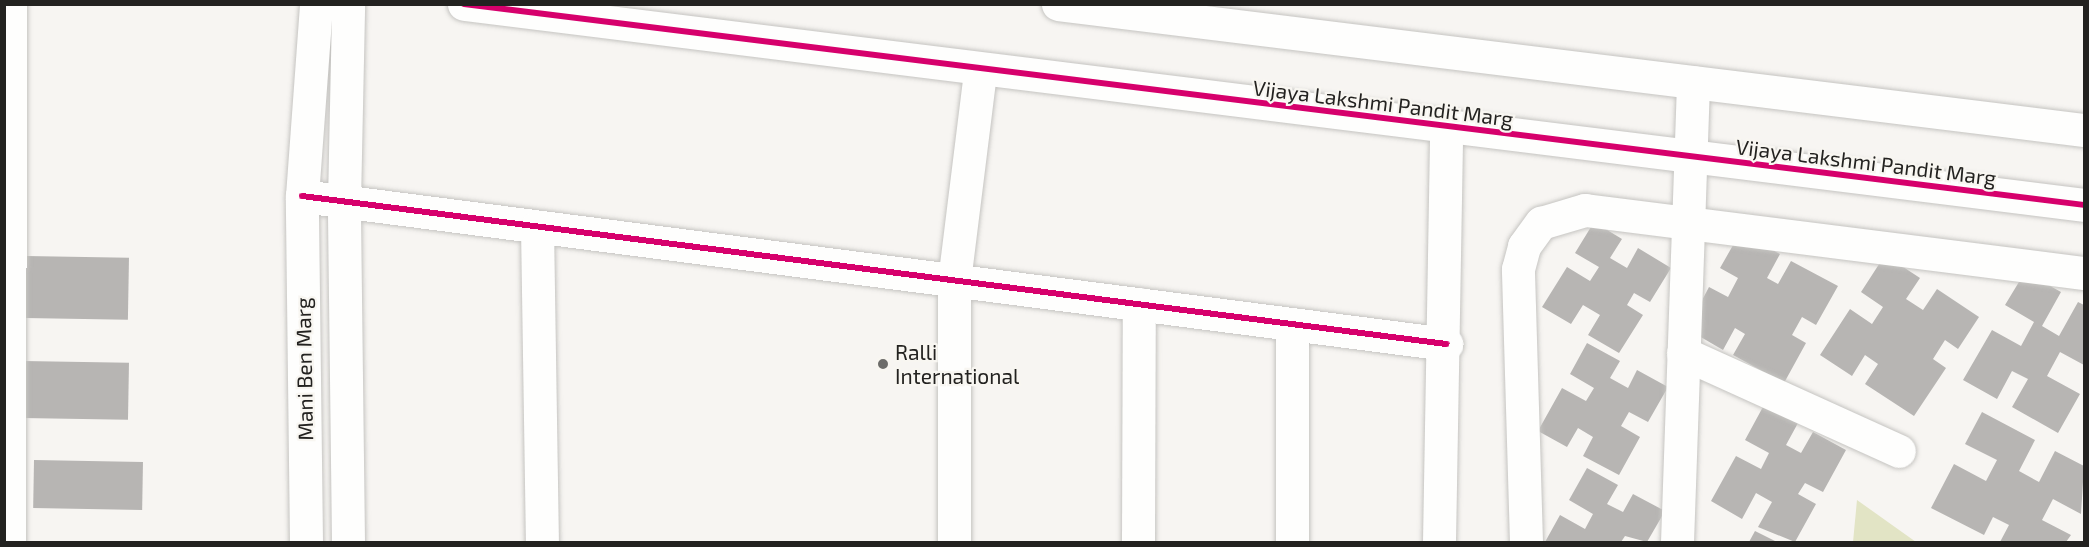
<!DOCTYPE html>
<style>
body{margin:0}
#map{position:relative;width:2089px;height:547px;overflow:hidden;background:#f7f5f2;font-family:"Exo 2",sans-serif}
div>[style]{position:absolute}
[style*='--x']{left:calc(var(--x)*1px);top:calc(var(--y)*1px);width:calc(var(--w)*1px);rotate:calc(var(--a)*1deg)}
.green>*{inset:0;background:#e2e4c5}
.building>*{inset:0;background:#b7b5b3;transform-origin:0 0}
.roads{filter:drop-shadow(0 0 2px #c5c4c1) drop-shadow(0 0 2px #c5c4c1)}
.minor>*{height:33px;margin:-16.5px;padding:0 16.5px;transform-origin:16.5px;border-radius:16.5px;background:#fefefd}
.tertiary>*{height:33px;margin:-16.5px;padding:0 16.5px;transform-origin:16.5px;border-radius:16.5px;background:#fefefd}
.cycleway>*{height:6px;margin:-3px;padding:0 3px;transform-origin:3px;border-radius:3px;background:#d6006c}
.dots>*{width:16px;height:16px;translate:-50% -50%;box-sizing:border-box;border:3px solid #f8f6f1;border-radius:50%}
span{translate:-50% -50%;white-space:nowrap;text-align:center;line-height:1.15;-webkit-text-stroke:4.5px #f8f6f1;paint-order:stroke}
.street-label{font-size:21px;color:#232220}
.poi-label{font-size:21px;color:#232220}
.left{translate:0 -50%;text-align:left}
.frame{position:absolute;inset:0;border:6px solid #232220;pointer-events:none}
</style>
<div id="map">
<div class="green">
<i style="clip-path:polygon(1857px 500px,1916px 542px,1853px 542px)"></i>
</div>
<div class="building">
<i style="clip-path:polygon(1594px 222px,1622px 239px,1610px 258px,1627px 268px,1638px 248px,1671px 268px,1650px 302px,1634px 293px,1627px 305px,1643px 315px,1619px 353px,1588px 335px,1600px 315px,1583px 305px,1571px 324px,1542px 307px,1567px 267px,1590px 281px,1599px 267px,1575px 253px)"></i>
<i style="clip-path:polygon(1740px 233px,1780px 254px,1767px 278px,1778px 284px,1791px 261px,1838px 286px,1816px 325px,1802px 317px,1792px 335px,1806px 343px,1784px 383px,1733px 355px,1745px 334px,1735px 328px,1723px 350px,1687px 329px,1709px 287px,1728px 297px,1738px 278px,1720px 268px)"></i>
<i style="clip-path:polygon(1885px 255px,1920px 278px,1906px 299px,1923px 310px,1937px 289px,1979px 317px,1958px 349px,1945px 340px,1933px 359px,1946px 368px,1914px 416px,1865px 384px,1878px 364px,1865px 355px,1852px 376px,1820px 355px,1850px 309px,1872px 324px,1883px 307px,1861px 292px)"></i>
<i style="left:26px;top:256px;width:103px;height:62px;rotate:1deg"></i>
<i style="clip-path:polygon(2025px 272px,2061px 292px,2042px 326px,2059px 336px,2078px 302px,2084px 305px,2084px 365px,2060px 352px,2047px 376px,2080px 394px,2058px 433px,2012px 407px,2028px 379px,2012px 371px,1997px 399px,1963px 380px,1992px 330px,2021px 346px,2034px 322px,2005px 305px)"></i>
<i style="clip-path:polygon(1587px 343px,1620px 361px,1610px 378px,1628px 388px,1637px 370px,1668px 387px,1648px 422px,1629px 412px,1621px 426px,1640px 437px,1619px 475px,1583px 456px,1593px 437px,1578px 428px,1567px 447px,1538px 431px,1562px 388px,1586px 401px,1594px 388px,1570px 374px)"></i>
<i style="left:23px;top:361px;width:106px;height:57px;rotate:1deg"></i>
<i style="clip-path:polygon(1764px 405px,1798px 423px,1786px 445px,1801px 453px,1813px 432px,1846px 450px,1823px 492px,1805px 483px,1798px 494px,1816px 504px,1795px 542px,1758px 527px,1772px 502px,1756px 493px,1742px 519px,1711px 501px,1736px 456px,1761px 469px,1769px 453px,1745px 440px)"></i>
<i style="clip-path:polygon(1982px 412px,2035px 440px,2019px 471px,2039px 482px,2055px 451px,2084px 466px,2081px 514px,2053px 499px,2042px 520px,2071px 535px,2066px 542px,2000px 542px,2009px 525px,1993px 517px,1984px 535px,1931px 508px,1954px 464px,1986px 481px,1997px 460px,1965px 444px)"></i>
<i style="left:34px;top:460px;width:109px;height:48px;rotate:1deg"></i>
<i style="clip-path:polygon(1587px 468px,1618px 485px,1607px 504px,1623px 512px,1633px 494px,1665px 511px,1647px 542px,1625px 536px,1621px 542px,1545px 542px,1560px 515px,1585px 529px,1593px 514px,1569px 500px)"></i>
<i style="clip-path:polygon(1755px 531px,1777px 542px,1749px 542px)"></i>
</div>
<div class="roads">
<div class="minor">
<i style="--x:302;--y:196;--w:1154;--a:7.37"></i>
<i style="--x:537;--y:227;--w:315;--a:89.1"></i>
<i style="--x:1292;--y:324;--w:218;--a:90"></i>
<i style="--x:1683;--y:353;--w:237;--a:24.4"></i>
<i style="--x:9;--y:542;--w:538;--a:-89.89"></i>
<i style="--x:306;--y:542;--w:346;--a:-90.7"></i>
<i style="--x:302;--y:196;--w:193;--a:-85.8"></i>
<i style="--x:348;--y:542;--w:340;--a:-90.7"></i>
<i style="--x:344;--y:202;--w:198;--a:-88.8"></i>
<i style="--x:954;--y:542;--w:261;--a:-90"></i>
<i style="--x:954;--y:281;--w:212;--a:-82.9"></i>
<i style="--x:1138;--y:542;--w:238;--a:-89.8"></i>
<i style="--x:1439;--y:542;--w:415;--a:-89"></i>
<i style="--x:1526;--y:542;--w:273;--a:-91.7"></i>
<i style="--x:1518;--y:269;--w:24;--a:-75"></i>
<i style="--x:1524;--y:246;--w:29;--a:-54"></i>
<i style="--x:1541;--y:223;--w:46;--a:-16.5"></i>
<i style="--x:1585;--y:210;--w:503;--a:7.2"></i>
<i style="--x:1677;--y:542;--w:460;--a:-88"></i>
</div>
<div class="tertiary">
<i style="--x:464;--y:4;--w:1632;--a:7.07"></i>
<i style="--x:1058;--y:4;--w:1034;--a:7"></i>
</div>
</div>
<div class="cycleway">
<i style="--x:464;--y:4;--w:1632;--a:7.07"></i>
<i style="--x:302;--y:196;--w:1154;--a:7.37"></i>
</div>
<div class="dots">
<i style="left:883px;top:364px;background:#6d6c6a"></i>
</div>
<div class="street-label">
<span style="left:1383px;top:103px;rotate:7deg">Vijaya Lakshmi Pandit Marg</span>
<span style="left:1866px;top:162px;rotate:7deg">Vijaya Lakshmi Pandit Marg</span>
<span style="left:304px;top:369px;rotate:-91deg">Mani Ben Marg</span>
</div>
<div class="poi-label">
<span class="left" style="left:895px;top:364px">Ralli<br>International</span>
</div>
<div class="frame"></div>
</div>
